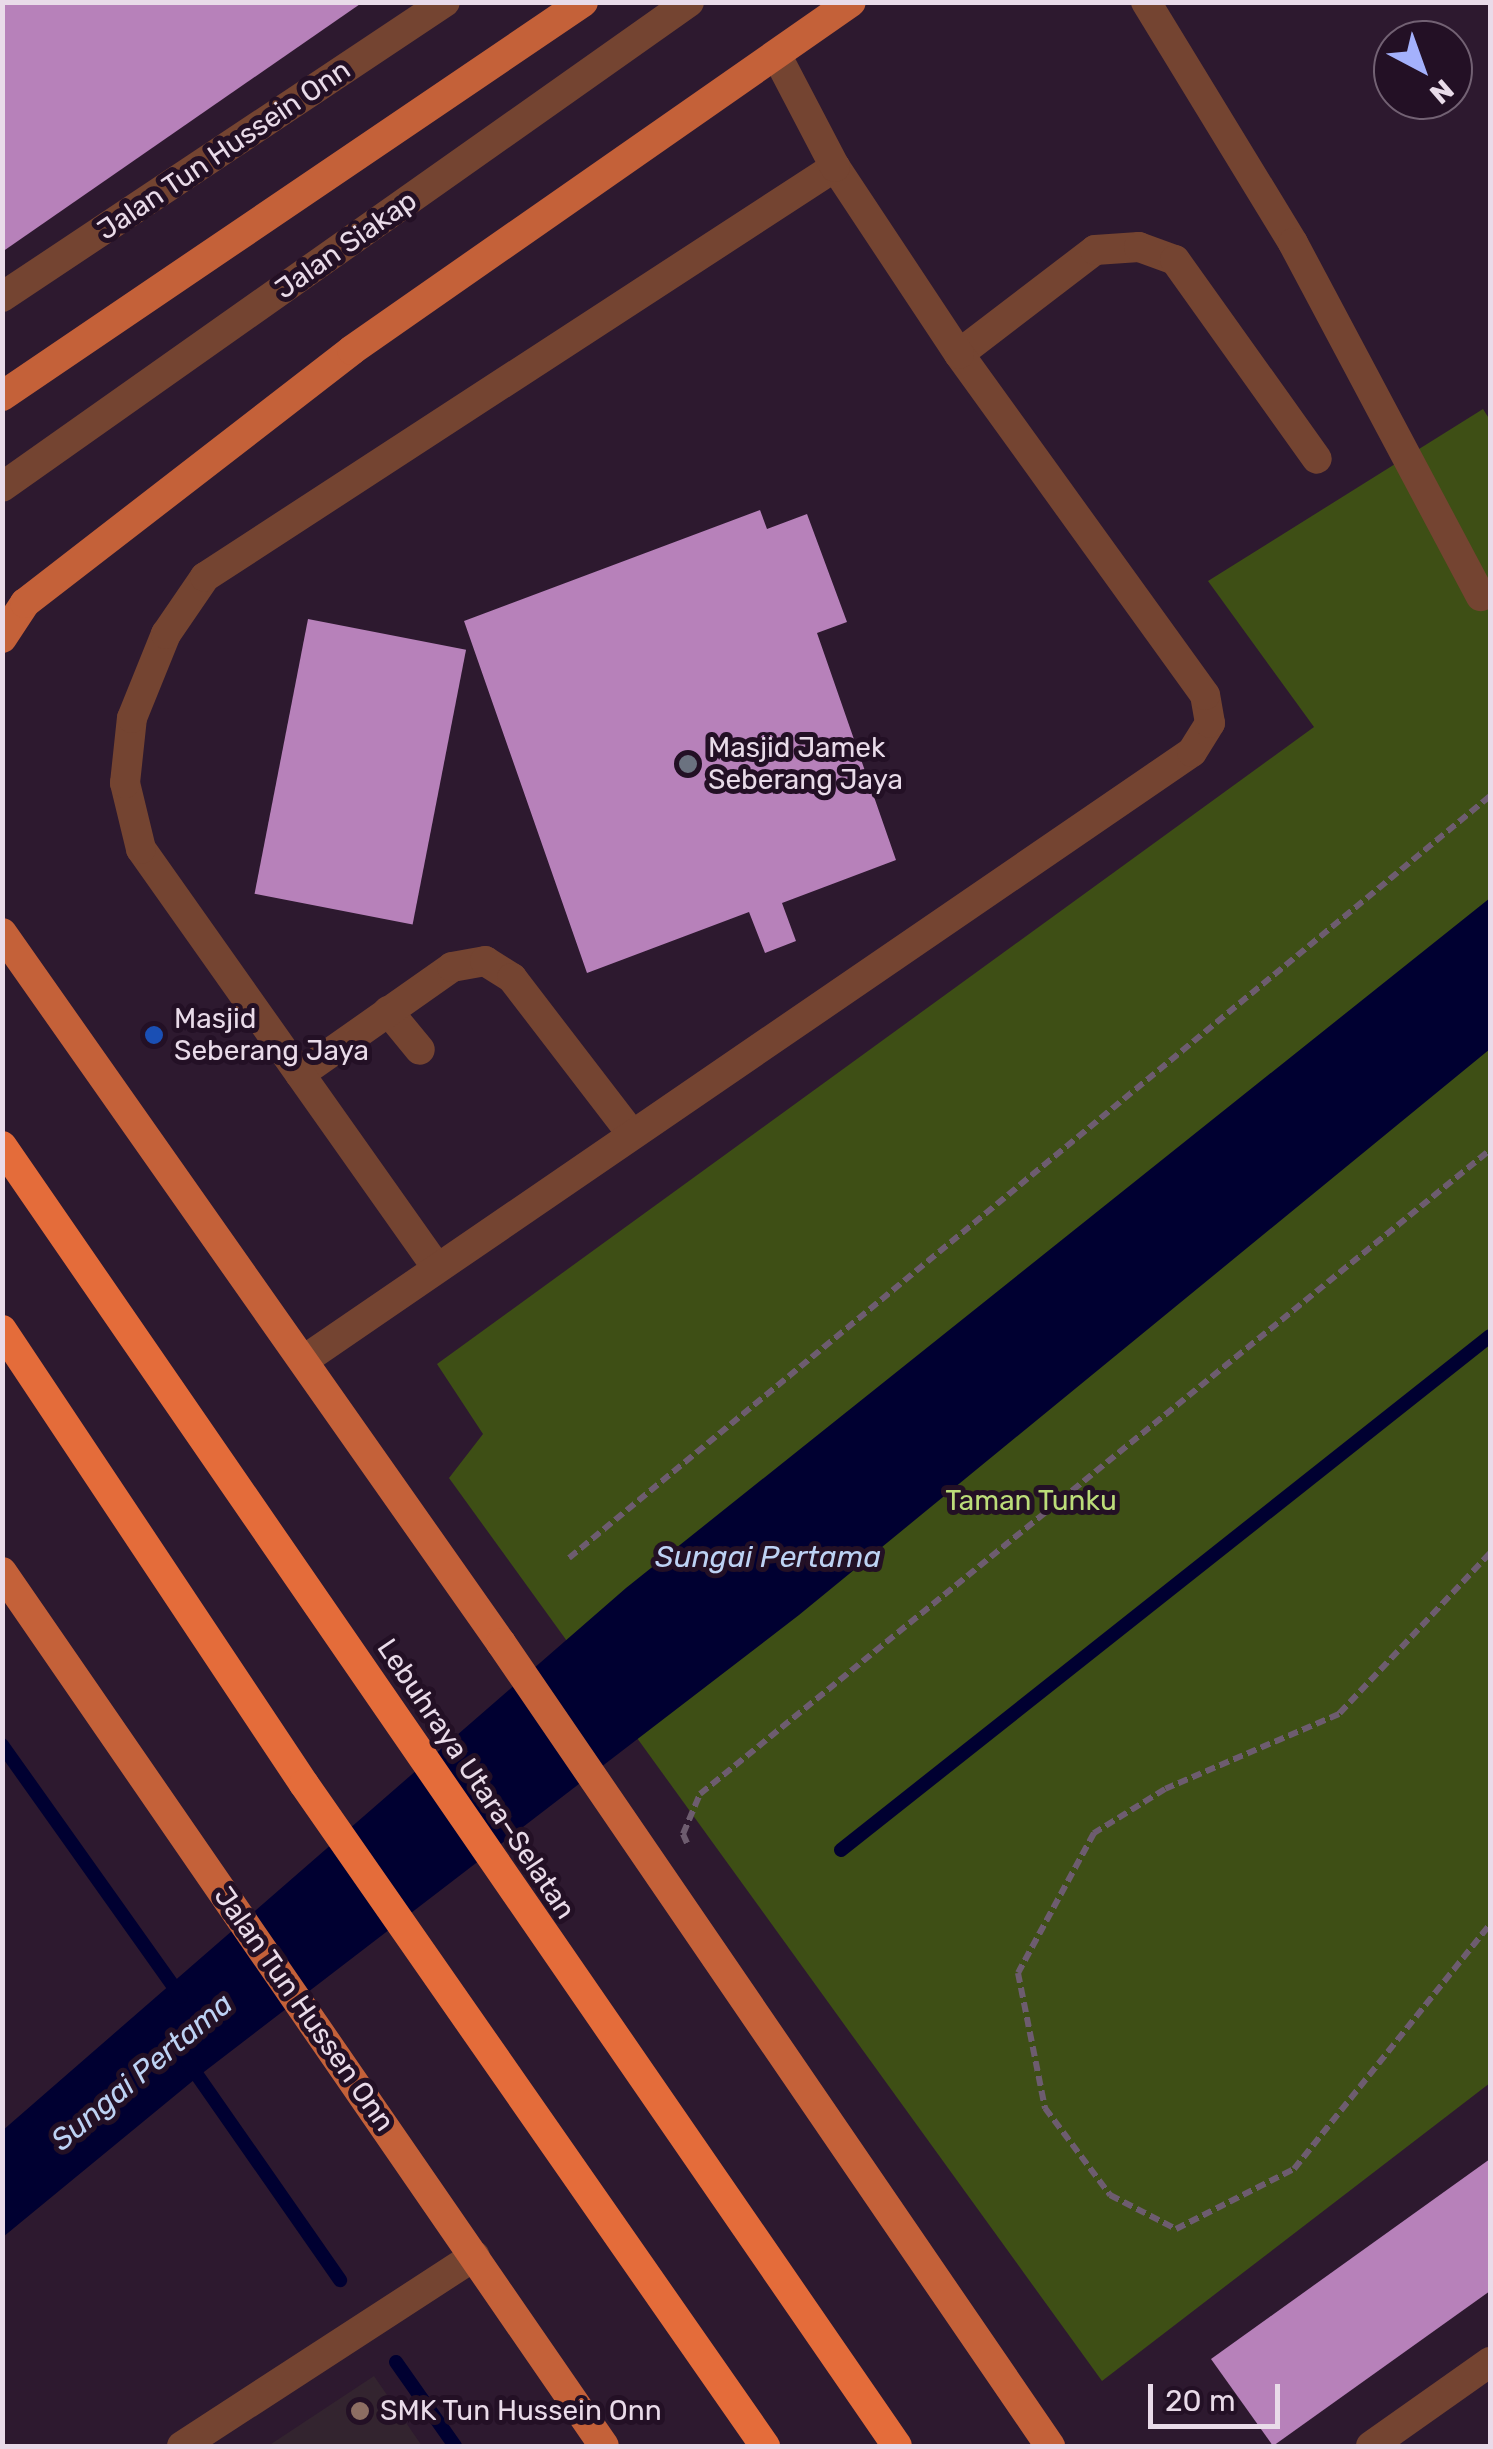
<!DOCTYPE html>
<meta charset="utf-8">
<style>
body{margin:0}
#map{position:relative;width:1493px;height:2449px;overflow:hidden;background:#2d192f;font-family:Rubik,sans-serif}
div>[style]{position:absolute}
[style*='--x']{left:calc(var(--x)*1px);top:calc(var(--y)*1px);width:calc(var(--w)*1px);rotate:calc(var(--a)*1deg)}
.education>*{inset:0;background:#33242f}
.green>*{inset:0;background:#3e4f15}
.water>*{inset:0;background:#000031}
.stream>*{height:14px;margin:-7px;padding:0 7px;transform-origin:7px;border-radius:7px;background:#000031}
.building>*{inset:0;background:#b781ba;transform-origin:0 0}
.path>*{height:6px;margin-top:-3px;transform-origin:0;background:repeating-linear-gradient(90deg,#6d5c6f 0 10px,transparent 0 15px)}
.minor>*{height:30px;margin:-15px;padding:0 15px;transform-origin:15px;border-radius:15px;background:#744431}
.major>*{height:30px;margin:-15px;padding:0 15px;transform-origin:15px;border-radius:15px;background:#c46139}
.highway>*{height:30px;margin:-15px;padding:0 15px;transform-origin:15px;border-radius:15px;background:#e46c3a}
.dots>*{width:28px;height:28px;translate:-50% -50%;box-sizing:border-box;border:5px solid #231025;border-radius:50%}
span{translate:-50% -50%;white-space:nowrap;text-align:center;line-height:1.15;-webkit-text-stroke:10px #231025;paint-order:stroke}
.street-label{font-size:28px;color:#e9dbe9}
.poi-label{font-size:28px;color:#e9dbe9}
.left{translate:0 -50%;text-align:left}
.park-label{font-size:28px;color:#bcdd79}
.water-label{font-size:30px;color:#bdd2f4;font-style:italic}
.frame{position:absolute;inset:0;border:5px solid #e9dbe9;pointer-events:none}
.north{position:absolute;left:1373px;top:20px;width:100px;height:100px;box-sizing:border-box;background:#231025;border:2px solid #726173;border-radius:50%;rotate:139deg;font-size:28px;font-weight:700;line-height:40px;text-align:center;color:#e9dbe9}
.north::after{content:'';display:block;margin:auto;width:35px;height:45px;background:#a4b1fc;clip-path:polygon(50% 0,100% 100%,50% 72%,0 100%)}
.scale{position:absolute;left:1148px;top:2384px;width:132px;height:45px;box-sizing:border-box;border:5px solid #e9dbe9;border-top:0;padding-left:12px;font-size:30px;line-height:35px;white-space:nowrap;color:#e9dbe9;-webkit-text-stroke:8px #231025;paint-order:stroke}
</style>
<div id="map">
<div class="education">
<i style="clip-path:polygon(374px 2376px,422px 2446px,268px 2446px)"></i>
</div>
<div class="green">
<i style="clip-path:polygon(1483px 409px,1490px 420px,1490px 2083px,1102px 2381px,449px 1478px,483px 1434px,437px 1364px,1314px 727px,1208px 581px)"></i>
</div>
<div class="water">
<i style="clip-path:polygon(1490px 898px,1490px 1049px,799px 1615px,200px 2075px,3px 2237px,2px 2131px,626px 1588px)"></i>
</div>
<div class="stream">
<i style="--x:2;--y:1745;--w:309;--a:54.6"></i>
<i style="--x:841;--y:1850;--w:828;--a:-38.38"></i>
<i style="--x:188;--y:2062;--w:266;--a:55.1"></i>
<i style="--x:396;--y:2362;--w:103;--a:54.9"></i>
</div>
<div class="building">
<i style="clip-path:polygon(2px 2px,363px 2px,2px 252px)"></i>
<i style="clip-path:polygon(760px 510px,767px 529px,807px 514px,847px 622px,817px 633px,896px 860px,782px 903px,796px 941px,765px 953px,749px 912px,587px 973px,464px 621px)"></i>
<i style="left:308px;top:619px;width:161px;height:280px;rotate:11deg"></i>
<i style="clip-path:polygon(1490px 2159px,1490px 2291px,1273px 2446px,1211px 2359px)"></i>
</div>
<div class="path">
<i style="--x:1490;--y:1553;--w:221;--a:133.2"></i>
<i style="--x:1339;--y:1714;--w:189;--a:156.7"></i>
<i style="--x:1165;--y:1789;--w:84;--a:148.2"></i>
<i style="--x:1094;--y:1833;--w:159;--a:118.5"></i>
<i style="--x:1018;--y:1973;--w:138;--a:78.7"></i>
<i style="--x:1045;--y:2108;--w:109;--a:53.2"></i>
<i style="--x:1110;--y:2195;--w:74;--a:27.3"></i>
<i style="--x:1176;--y:2229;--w:132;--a:-27"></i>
<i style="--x:1294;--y:2169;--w:314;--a:-51.3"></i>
<i style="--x:569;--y:1558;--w:1195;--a:-39.6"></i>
<i style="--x:687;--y:1843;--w:10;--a:-114"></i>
<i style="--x:683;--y:1834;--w:43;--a:-67"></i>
<i style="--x:700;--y:1794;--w:1019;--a:-39.19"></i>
</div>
<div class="minor">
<i style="--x:1146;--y:2;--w:282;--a:58.6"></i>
<i style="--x:1293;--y:243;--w:400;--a:62"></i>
<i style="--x:2;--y:297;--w:532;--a:-33.66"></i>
<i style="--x:959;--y:354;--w:171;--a:-37.4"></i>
<i style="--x:1095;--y:250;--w:44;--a:-3.9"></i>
<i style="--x:1139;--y:247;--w:38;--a:20"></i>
<i style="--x:1175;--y:260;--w:244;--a:54.5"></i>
<i style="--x:2;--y:487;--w:841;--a:-35.22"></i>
<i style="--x:388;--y:1011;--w:50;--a:50.6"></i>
<i style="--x:300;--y:1074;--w:186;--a:-35.1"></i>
<i style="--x:452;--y:967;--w:34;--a:-10"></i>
<i style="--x:485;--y:961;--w:32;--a:32"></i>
<i style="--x:512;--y:978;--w:195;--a:52.5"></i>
<i style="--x:437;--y:1268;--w:513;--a:-125.24"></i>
<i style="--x:141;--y:849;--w:68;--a:-103.6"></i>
<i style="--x:125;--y:783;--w:65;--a:-83.9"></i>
<i style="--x:132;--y:718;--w:91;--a:-68"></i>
<i style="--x:166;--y:634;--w:69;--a:-55.6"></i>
<i style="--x:205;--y:577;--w:752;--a:-33.06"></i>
<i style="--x:304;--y:1360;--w:1076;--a:-34.4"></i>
<i style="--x:1192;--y:752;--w:34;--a:-58"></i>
<i style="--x:1210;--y:723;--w:28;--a:-100"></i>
<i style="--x:1205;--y:695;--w:420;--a:-125.8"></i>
<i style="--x:959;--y:354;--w:224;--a:-123.5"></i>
<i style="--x:835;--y:167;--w:121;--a:-117.6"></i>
<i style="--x:182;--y:2446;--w:349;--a:-33"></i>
<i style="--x:1371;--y:2446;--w:146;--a:-35.2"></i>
</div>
<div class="major">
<i style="--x:2;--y:396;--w:702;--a:-34.14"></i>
<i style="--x:2;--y:638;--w:42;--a:-56.7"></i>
<i style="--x:25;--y:603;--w:413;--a:-37.7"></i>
<i style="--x:352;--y:350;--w:608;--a:-34.89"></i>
<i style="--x:2;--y:933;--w:868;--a:54.9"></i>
<i style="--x:501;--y:1643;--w:973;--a:55.64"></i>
<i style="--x:2;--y:1572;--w:1061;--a:55.44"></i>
</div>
<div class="highway">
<i style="--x:2;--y:1146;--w:1578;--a:55.45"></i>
<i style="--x:2;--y:1330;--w:545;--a:56.37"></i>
<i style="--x:304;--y:1784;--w:807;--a:55.15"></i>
</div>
<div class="dots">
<i style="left:688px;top:764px;background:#6b7280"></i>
<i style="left:154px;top:1035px;background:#1a4fb4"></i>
<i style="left:360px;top:2411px;background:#8d6e63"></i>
</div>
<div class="street-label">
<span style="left:224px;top:150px;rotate:-34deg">Jalan Tun Hussein Onn</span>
<span style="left:346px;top:245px;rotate:-35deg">Jalan Siakap</span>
<span style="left:476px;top:1779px;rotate:56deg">Lebuhraya Utara–Selatan</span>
<span style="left:304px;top:2009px;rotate:55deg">Jalan Tun Hussen Onn</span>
</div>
<div class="poi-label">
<span class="left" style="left:708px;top:764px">Masjid Jamek<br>Seberang Jaya</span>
<span class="left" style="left:174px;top:1035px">Masjid<br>Seberang Jaya</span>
<span class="left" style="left:380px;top:2411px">SMK Tun Hussein Onn</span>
</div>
<div class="park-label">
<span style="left:1031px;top:1501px">Taman Tunku</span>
</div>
<div class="water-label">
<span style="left:768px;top:1557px">Sungai Pertama</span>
<span style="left:142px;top:2072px;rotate:-40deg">Sungai Pertama</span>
</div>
<div class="frame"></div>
<div class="north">N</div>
<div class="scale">20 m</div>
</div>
